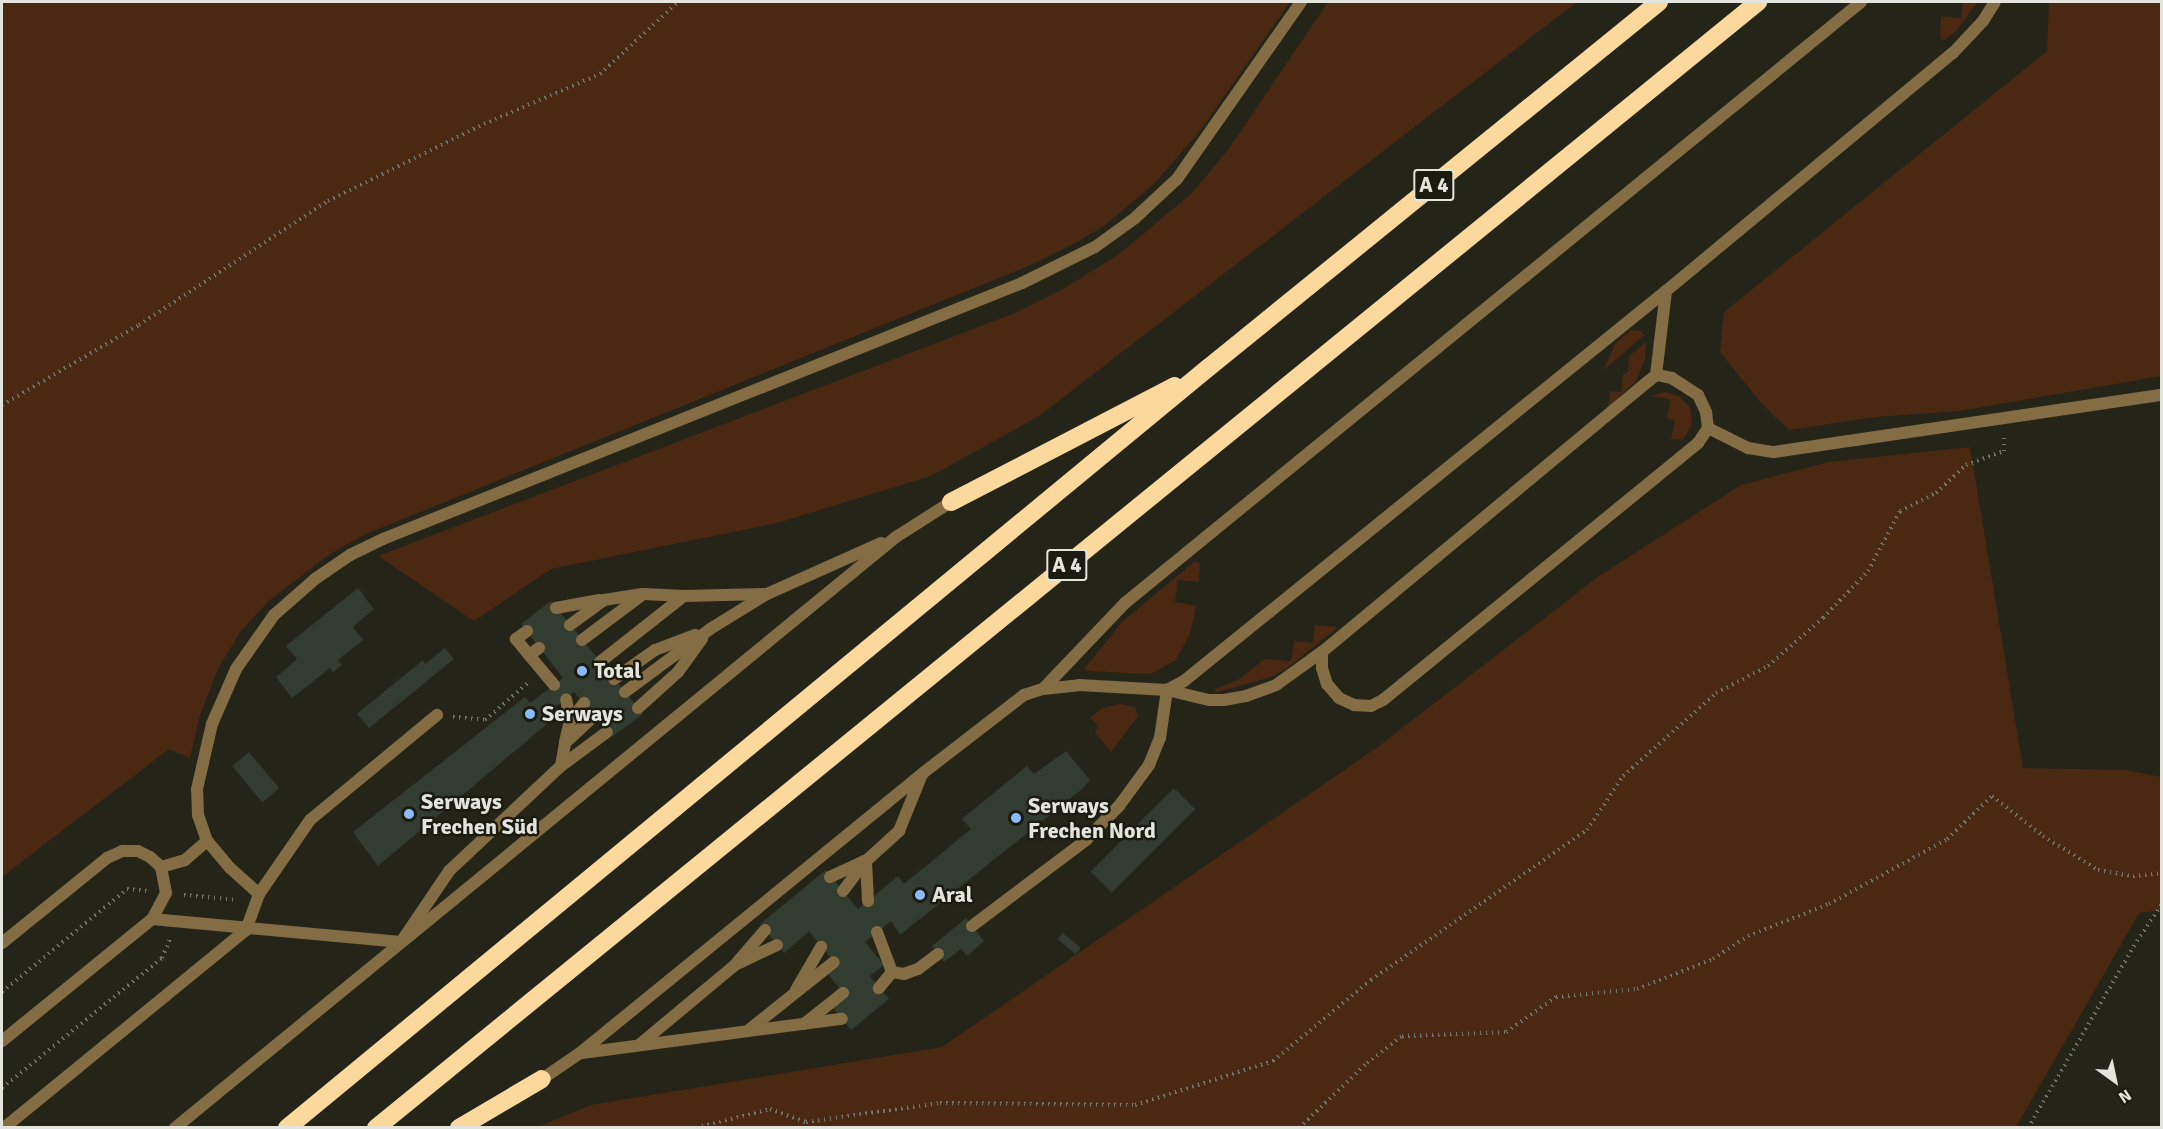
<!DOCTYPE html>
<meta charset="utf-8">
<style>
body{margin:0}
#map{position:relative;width:2163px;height:1129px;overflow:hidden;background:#242518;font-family:Signika,sans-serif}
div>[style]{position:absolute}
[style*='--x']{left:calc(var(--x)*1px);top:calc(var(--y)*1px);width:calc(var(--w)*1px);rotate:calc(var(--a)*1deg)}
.green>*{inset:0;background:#4a2811}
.building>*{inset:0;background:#333c30;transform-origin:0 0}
.path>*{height:4px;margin-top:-2px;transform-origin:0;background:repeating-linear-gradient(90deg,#737469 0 1.5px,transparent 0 6px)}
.lane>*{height:12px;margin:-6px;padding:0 6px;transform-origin:6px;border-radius:6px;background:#846d44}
.highway>*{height:18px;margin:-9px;padding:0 9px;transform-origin:9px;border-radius:9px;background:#fbd89c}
.dots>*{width:16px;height:16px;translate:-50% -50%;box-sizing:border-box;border:3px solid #1b1b0f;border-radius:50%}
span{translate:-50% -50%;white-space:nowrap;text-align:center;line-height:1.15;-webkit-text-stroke:5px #1b1b0f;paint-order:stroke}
.shield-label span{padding:2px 4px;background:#1b1b0f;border:2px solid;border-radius:4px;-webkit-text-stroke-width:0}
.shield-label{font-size:21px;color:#e3e4db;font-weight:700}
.poi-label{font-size:22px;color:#e3e4db;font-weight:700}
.left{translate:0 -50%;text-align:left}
.frame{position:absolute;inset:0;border:3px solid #e3e4db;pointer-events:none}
.north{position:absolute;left:2085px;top:1051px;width:60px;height:60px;-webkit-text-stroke:4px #1b1b0f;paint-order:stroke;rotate:147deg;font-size:16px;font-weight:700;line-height:24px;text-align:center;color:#e3e4db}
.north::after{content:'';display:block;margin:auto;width:21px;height:27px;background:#e3e4db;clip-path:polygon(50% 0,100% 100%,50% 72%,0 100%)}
</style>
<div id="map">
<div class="green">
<i style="clip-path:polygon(2px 2px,1290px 2px,1200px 131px,1155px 183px,1104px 226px,1077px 242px,1031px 265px,366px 534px,330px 554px,270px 600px,240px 632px,218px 669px,200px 715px,190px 758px,169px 749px,2px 877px)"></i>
<i style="clip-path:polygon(1328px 2px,1577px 2px,1039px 416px,931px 476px,777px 523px,551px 569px,474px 621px,378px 556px,1015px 313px,1065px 288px,1119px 254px,1192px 193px,1228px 150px)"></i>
<i style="clip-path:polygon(1963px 2px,1978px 2px,1956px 31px,1943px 41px,1940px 37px,1941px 16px,1961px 18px)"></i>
<i style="clip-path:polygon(2049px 2px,2161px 2px,2161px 376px,1960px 411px,1875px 417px,1789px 430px,1762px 404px,1720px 352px,1724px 312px,2047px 51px)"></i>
<i style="clip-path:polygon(1631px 330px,1640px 331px,1644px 335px,1604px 370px,1615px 344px)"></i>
<i style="clip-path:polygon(1646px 342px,1645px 359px,1636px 381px,1608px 408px,1610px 391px,1621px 392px,1623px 375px,1628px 371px,1629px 356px)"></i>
<i style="clip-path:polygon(1665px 392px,1679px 396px,1690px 407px,1692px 424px,1683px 440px,1671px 439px,1675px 420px,1667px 419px,1670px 399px,1650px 396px)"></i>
<i style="clip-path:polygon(1970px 447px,2023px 768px,2126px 770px,2161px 777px,2161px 910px,2139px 913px,2016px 1127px,538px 1127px,591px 1105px,942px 1047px,1375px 749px,1599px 576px,1741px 485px,1829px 462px)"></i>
<i style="clip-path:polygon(1195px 561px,1200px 564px,1199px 582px,1178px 580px,1175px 602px,1196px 606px,1190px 634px,1176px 660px,1151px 674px,1087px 671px,1085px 668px,1122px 622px)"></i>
<i style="clip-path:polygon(1315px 625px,1337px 627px,1336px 629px,1287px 668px,1271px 677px,1214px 693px,1216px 689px,1239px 679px,1265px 659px,1291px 661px,1294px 641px,1313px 643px)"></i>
<i style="clip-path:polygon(1120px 704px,1135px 707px,1138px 716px,1111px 752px,1095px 732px,1098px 726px,1090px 717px,1103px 708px)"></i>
</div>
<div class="building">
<i style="clip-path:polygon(358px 588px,374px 609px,353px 627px,363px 640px,338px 660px,342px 665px,333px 672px,330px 668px,292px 698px,276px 677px,297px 659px,286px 646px)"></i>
<i style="clip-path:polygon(551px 601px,643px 714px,612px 737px,574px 692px,542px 718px,547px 724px,378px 866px,353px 832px,525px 697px,530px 703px,563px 678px,521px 624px)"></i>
<i style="clip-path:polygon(445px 648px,454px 659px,369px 728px,357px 714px,423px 660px,425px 664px)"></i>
<i style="clip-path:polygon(1066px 751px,1090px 780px,1082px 789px,900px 935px,891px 921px,865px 942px,884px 965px,870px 976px,889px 999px,851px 1030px,832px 1007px,845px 995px,827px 973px,836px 964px,809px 931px,784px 953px,760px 924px,826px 870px,858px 909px,898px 876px,904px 884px,971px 829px,962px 819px,1027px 766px,1034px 774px)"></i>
<i style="left:249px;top:752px;width:47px;height:22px;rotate:50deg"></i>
<i style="left:1174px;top:788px;width:30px;height:118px;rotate:45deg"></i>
<i style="clip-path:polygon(966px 918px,984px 941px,967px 956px,961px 949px,944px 962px,932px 946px)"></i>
<i style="left:1063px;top:933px;width:23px;height:8px;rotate:40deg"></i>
</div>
<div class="path">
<i style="--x:2;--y:405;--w:159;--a:-30.3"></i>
<i style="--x:139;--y:325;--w:226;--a:-33.3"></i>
<i style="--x:328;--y:201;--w:174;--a:-26.3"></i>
<i style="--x:484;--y:124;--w:126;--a:-23.3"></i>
<i style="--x:600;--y:74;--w:106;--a:-42.7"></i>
<i style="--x:453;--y:717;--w:32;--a:5"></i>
<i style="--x:485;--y:720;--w:57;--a:-40.7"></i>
<i style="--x:184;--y:895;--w:53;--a:5.4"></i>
<i style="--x:2;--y:992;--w:162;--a:-39.5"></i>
<i style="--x:127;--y:889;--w:20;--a:6"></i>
<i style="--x:2;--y:1088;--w:206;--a:-39.1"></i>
<i style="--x:162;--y:958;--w:21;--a:-67"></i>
<i style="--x:696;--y:1128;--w:76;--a:-14.4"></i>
<i style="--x:770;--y:1109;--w:38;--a:20"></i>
<i style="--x:806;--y:1122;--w:135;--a:-8.1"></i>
<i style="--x:940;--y:1103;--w:195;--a:0.6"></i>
<i style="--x:1135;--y:1105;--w:145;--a:-17.7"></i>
<i style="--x:1273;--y:1061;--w:127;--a:-39.6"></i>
<i style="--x:1371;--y:980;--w:263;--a:-34.8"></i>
<i style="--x:1587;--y:830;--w:65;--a:-56.3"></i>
<i style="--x:1623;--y:776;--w:125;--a:-41.7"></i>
<i style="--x:1716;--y:693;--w:59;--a:-27.4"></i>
<i style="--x:1768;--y:666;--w:73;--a:-41.1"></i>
<i style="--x:1823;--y:618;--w:65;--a:-46.2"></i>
<i style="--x:1868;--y:571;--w:68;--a:-61.9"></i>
<i style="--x:1900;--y:511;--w:40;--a:-26.6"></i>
<i style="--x:1936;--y:493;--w:41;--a:-43"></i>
<i style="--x:1966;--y:465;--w:40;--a:-20.2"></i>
<i style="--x:2004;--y:451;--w:13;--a:-90"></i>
<i style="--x:1299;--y:1128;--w:94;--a:-43.7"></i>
<i style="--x:1367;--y:1063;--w:44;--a:-37.6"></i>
<i style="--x:1402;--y:1036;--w:104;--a:-2.2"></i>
<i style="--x:1506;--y:1032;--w:61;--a:-35"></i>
<i style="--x:1556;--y:997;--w:81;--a:-5.6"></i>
<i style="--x:1637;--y:989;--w:82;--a:-21.5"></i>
<i style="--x:1713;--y:959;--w:42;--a:-33.3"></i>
<i style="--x:1748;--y:936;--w:87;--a:-21.6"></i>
<i style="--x:1829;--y:904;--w:135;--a:-28.8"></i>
<i style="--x:1947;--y:839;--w:62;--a:-43.7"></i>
<i style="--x:1992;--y:796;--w:65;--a:38.1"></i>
<i style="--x:2043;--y:836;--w:65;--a:31.7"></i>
<i style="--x:2098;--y:870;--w:36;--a:10"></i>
<i style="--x:2133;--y:876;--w:29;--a:-6"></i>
<i style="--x:2028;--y:1128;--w:216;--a:-59.8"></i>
<i style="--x:2137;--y:941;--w:45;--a:-56"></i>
</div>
<div class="lane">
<i style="--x:1708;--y:428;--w:45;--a:26.6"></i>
<i style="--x:1748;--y:448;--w:26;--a:9"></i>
<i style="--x:1774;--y:452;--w:392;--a:-8.4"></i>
<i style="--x:556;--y:608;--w:44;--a:-10.5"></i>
<i style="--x:570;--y:625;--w:42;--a:-36.3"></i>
<i style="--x:604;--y:600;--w:39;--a:-9"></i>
<i style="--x:643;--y:594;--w:41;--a:2.8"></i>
<i style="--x:684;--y:596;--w:82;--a:-1.4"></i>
<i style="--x:527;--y:631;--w:14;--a:144"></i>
<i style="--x:516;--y:639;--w:21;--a:51"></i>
<i style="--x:582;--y:640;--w:75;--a:-36.9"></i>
<i style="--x:539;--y:648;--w:12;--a:145"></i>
<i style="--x:529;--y:655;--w:39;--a:50"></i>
<i style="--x:1322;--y:652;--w:16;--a:90"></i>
<i style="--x:1322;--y:668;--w:17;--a:73"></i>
<i style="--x:1327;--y:684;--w:18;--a:49"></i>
<i style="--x:1339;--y:698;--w:17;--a:25"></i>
<i style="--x:1354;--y:705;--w:17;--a:3"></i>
<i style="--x:1371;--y:706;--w:13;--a:-27"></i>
<i style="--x:1383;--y:700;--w:407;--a:-39.2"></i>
<i style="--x:1698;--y:443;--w:18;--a:-56"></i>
<i style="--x:1708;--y:428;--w:16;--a:-97"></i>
<i style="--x:1706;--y:412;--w:19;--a:-115"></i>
<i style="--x:1698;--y:395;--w:31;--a:-147"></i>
<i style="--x:1672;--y:378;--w:16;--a:-169"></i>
<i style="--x:600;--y:662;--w:107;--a:-38.2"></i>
<i style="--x:614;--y:679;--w:50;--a:-35.3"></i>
<i style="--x:655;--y:650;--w:43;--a:-20.6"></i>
<i style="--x:1043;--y:689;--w:36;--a:-6"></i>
<i style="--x:1079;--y:685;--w:88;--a:3.3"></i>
<i style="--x:1167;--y:690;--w:43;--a:13.4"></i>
<i style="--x:1209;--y:700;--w:15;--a:0"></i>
<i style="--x:1224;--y:700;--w:22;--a:-10"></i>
<i style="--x:1246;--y:696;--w:32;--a:-20"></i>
<i style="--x:1276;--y:685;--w:57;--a:-35.7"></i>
<i style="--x:1322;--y:652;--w:425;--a:-39.7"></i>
<i style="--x:1649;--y:381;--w:9;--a:-41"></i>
<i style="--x:1656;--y:375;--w:85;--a:-83.2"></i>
<i style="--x:1167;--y:690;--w:19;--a:-28"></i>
<i style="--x:1184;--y:681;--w:620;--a:-38.98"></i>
<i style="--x:1666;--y:291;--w:373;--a:-39.7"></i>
<i style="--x:1953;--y:53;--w:44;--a:-46.8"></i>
<i style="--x:1983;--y:21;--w:22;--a:-58"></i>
<i style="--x:625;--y:692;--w:106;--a:-36.5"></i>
<i style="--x:710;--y:629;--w:67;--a:-31.6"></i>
<i style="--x:767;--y:594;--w:125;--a:-24.1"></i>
<i style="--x:638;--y:708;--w:54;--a:-42"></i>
<i style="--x:678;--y:672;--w:41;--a:-54"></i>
<i style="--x:570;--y:721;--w:23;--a:-52"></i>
<i style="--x:565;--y:742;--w:22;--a:-77"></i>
<i style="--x:570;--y:721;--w:22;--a:-100"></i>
<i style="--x:561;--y:766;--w:57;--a:-36.5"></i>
<i style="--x:866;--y:861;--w:40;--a:87.1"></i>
<i style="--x:161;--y:867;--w:25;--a:-16"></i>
<i style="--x:185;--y:860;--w:29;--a:-41"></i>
<i style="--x:830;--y:877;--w:38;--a:-25"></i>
<i style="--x:843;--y:891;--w:38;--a:-53"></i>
<i style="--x:866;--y:861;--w:45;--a:-42.3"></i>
<i style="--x:899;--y:831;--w:61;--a:-68"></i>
<i style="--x:259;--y:894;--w:39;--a:-138"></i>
<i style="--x:230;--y:868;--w:35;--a:-130"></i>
<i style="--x:207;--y:841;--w:28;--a:-109"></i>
<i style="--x:198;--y:815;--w:26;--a:-92"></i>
<i style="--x:197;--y:789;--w:67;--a:-77"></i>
<i style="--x:212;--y:724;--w:60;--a:-66.4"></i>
<i style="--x:236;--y:669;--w:66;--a:-54.9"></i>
<i style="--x:274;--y:615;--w:55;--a:-41.3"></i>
<i style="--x:315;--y:579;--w:42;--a:-34.4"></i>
<i style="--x:350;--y:555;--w:37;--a:-26"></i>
<i style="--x:383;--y:539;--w:688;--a:-21.83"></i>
<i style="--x:1022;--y:283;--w:81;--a:-26.3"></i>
<i style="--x:1095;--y:247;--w:49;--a:-35.9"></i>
<i style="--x:1135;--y:218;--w:57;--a:-42.9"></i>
<i style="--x:1177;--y:179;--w:216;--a:-55"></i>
<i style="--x:972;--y:926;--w:143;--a:-37"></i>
<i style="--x:1086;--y:840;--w:47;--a:-45.9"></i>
<i style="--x:1119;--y:806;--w:51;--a:-53.8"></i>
<i style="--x:1149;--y:765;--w:29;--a:-68"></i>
<i style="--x:1160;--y:738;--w:49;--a:-81.7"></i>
<i style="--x:877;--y:932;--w:43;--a:69.4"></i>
<i style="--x:892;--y:972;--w:21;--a:129"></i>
<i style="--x:2;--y:943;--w:135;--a:-39"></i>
<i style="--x:107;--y:858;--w:17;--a:-25"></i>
<i style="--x:122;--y:851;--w:16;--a:0"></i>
<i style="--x:138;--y:851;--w:13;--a:27"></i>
<i style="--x:150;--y:857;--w:15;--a:42"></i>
<i style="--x:161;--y:867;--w:26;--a:79"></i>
<i style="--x:166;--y:893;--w:30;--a:118"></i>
<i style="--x:739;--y:963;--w:42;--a:-25.3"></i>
<i style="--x:892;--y:972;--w:12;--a:9"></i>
<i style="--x:904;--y:974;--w:15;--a:-20"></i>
<i style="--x:918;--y:969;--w:25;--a:-37"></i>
<i style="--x:796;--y:990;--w:50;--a:-59.8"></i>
<i style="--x:804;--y:1024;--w:50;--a:-38.5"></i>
<i style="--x:750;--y:1029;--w:107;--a:-38.6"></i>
<i style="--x:2;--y:1041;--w:193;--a:-39.1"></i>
<i style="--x:152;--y:919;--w:250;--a:5.3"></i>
<i style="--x:401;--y:942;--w:86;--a:-55.9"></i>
<i style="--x:449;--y:871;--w:154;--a:-43.2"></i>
<i style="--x:561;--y:766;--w:23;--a:-80"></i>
<i style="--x:565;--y:743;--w:40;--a:-43"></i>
<i style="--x:639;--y:1045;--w:125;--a:-39.8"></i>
<i style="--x:735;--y:965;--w:46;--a:-49.4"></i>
<i style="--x:582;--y:1053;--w:262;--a:-7.5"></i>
<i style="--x:542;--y:1079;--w:46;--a:-34.4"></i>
<i style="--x:580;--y:1053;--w:443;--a:-39.2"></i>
<i style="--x:923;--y:773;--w:128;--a:-37.7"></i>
<i style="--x:1024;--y:695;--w:20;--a:-18"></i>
<i style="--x:1043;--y:689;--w:119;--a:-46.4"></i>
<i style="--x:1125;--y:603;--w:950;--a:-39.23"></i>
<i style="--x:4;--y:1128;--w:313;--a:-39.3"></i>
<i style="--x:246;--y:930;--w:38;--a:-70"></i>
<i style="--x:259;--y:894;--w:90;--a:-55.4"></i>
<i style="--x:310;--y:820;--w:165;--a:-39.6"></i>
<i style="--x:175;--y:1128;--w:932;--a:-39.34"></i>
<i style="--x:896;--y:537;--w:65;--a:-32.5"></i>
</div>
<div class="highway">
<i style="--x:951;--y:502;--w:252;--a:-27.4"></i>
<i style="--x:287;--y:1128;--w:1194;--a:-39.53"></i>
<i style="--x:1208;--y:368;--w:581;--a:-39.06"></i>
<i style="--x:376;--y:1128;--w:1783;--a:-39.17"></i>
<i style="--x:459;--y:1128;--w:96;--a:-30.6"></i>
</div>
<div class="dots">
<i style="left:582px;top:671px;background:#88bafc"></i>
<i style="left:530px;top:714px;background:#88bafc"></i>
<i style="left:409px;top:814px;background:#88bafc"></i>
<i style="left:1016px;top:818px;background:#88bafc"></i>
<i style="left:920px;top:895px;background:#88bafc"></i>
</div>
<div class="shield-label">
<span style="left:1434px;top:185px">A 4</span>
<span style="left:1067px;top:565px">A 4</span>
</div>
<div class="poi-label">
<span class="left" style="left:594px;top:671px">Total</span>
<span class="left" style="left:542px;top:714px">Serways</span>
<span class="left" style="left:421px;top:814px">Serways<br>Frechen Süd</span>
<span class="left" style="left:1028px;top:818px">Serways<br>Frechen Nord</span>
<span class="left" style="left:932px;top:895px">Aral</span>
</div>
<div class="frame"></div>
<div class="north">N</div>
</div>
